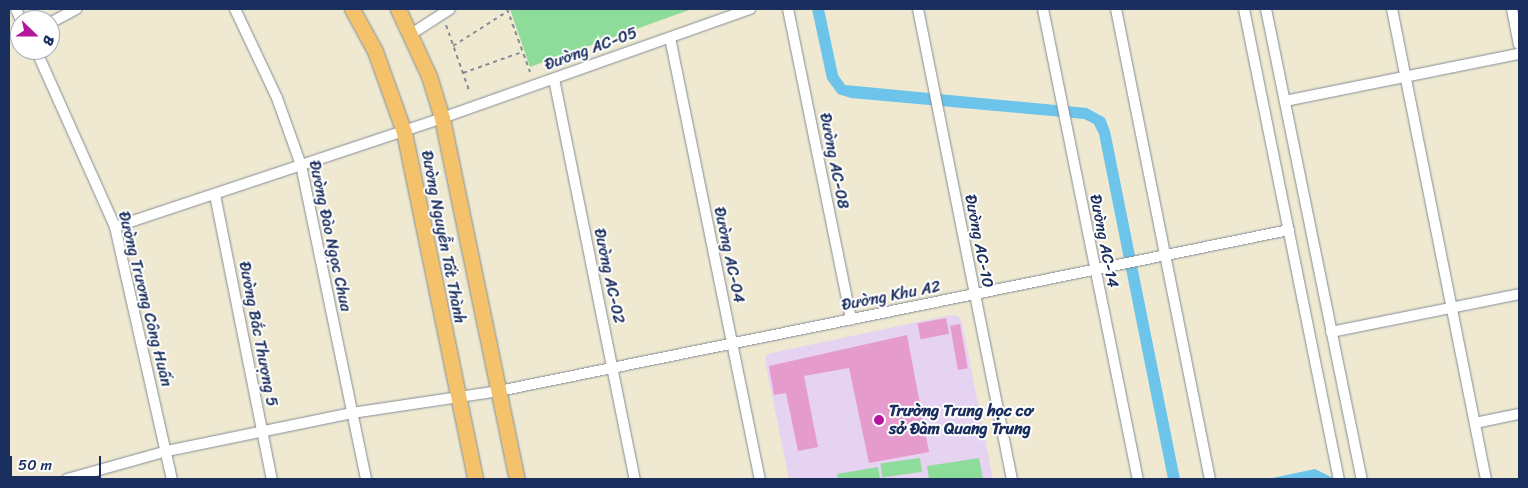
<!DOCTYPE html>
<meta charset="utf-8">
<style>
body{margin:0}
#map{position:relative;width:1528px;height:488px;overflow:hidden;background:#eee9d0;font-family:Sriracha,sans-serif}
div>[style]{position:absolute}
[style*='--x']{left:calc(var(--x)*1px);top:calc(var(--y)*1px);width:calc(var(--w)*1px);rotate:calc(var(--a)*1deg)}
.built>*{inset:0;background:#e5d3f1}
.green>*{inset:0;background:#8edc9a;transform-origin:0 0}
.water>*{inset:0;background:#6dc4ea}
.building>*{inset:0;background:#e59bcb;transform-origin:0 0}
.path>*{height:2px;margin-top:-1px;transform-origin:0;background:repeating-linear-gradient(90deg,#848c97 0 4px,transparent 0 8px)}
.roads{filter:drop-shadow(0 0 1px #848c97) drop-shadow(0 0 1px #848c97)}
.street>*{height:10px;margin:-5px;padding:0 5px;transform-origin:5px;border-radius:5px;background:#fff}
.primary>*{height:15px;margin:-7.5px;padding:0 7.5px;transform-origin:7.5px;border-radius:7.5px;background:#f3c26a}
.dots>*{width:14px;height:14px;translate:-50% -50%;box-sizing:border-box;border:2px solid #fff;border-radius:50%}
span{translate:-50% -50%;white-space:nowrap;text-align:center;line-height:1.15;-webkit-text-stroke:4px #fff;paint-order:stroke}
.street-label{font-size:16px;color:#1b2f5e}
.poi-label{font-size:16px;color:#1b2f5e;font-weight:700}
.left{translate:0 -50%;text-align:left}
.frame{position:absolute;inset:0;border:10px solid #1b2f5e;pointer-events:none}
.north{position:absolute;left:10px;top:10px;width:50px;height:50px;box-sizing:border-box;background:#fff;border:1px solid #a4acbf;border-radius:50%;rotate:112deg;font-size:14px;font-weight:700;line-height:20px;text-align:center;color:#1b2f5e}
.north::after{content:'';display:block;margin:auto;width:18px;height:22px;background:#b5179e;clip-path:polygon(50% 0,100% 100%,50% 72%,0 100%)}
.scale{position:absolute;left:10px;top:456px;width:91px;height:22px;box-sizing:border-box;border:2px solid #1b2f5e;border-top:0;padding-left:6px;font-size:15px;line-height:18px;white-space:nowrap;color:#1b2f5e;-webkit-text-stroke:4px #fff;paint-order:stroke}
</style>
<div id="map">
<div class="built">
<i style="clip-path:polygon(950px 315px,958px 316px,962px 323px,993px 479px,789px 479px,765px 361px,767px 354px)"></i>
</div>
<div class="green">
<i style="clip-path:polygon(510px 9px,692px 9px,530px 67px)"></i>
<i style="left:920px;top:458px;width:14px;height:40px;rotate:82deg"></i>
<i style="clip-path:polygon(979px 458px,983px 479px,929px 479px,927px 466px)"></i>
<i style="clip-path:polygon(878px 467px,880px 479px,838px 479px,837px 474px)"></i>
</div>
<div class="water">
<i style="clip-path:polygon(812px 9px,824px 9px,838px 75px,845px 85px,1087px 108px,1105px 118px,1110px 131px,1180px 479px,1168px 479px,1099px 134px,1094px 124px,1084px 119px,851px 98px,838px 94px,827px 79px)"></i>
<i style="clip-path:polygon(1315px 469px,1335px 479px,1267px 479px)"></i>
</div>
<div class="building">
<i style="left:946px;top:318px;width:16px;height:29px;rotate:79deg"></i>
<i style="left:960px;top:324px;width:45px;height:10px;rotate:80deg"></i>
<i style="clip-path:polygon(907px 335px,929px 452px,869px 463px,849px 368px,804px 376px,818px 447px,798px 451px,786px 393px,774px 395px,769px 366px)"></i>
</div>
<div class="path">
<i style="--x:507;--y:9;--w:67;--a:69.9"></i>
<i style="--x:446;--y:25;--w:72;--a:70.6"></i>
<i style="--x:453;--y:46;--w:65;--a:-32.5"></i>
<i style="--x:463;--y:73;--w:63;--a:-19.6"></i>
</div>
<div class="roads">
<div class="street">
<i style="--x:16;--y:9;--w:12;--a:66"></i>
<i style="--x:235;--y:9;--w:98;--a:64.7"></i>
<i style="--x:277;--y:98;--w:71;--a:70.3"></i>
<i style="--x:301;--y:165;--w:321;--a:78.3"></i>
<i style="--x:788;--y:9;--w:317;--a:78.5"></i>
<i style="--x:918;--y:9;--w:479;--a:78.7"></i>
<i style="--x:1043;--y:9;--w:480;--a:78.6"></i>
<i style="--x:1116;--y:9;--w:479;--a:78.7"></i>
<i style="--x:1244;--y:9;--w:480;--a:78.6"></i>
<i style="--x:1266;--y:9;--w:480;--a:78.5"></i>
<i style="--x:1392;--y:9;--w:479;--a:78.7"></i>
<i style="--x:1512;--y:9;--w:36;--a:79"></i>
<i style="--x:50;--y:23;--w:30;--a:-28"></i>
<i style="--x:411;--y:34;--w:46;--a:-32.7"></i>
<i style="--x:670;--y:38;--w:450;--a:78.5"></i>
<i style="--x:36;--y:50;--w:194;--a:65.9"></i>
<i style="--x:115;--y:227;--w:258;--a:77.3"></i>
<i style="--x:554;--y:79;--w:408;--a:78.6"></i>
<i style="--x:1285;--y:101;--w:239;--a:-11.4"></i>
<i style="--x:215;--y:195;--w:290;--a:78.7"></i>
<i style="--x:115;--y:227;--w:345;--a:-18.4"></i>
<i style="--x:442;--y:118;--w:327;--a:-19.5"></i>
<i style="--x:1331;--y:332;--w:192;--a:-11.4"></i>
<i style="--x:1475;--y:423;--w:45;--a:-11.6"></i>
<i style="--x:67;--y:479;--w:104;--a:-15.6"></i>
<i style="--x:167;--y:451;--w:189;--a:-11.6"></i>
<i style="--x:352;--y:413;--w:149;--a:-8.5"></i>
<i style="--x:499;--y:391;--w:806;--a:-11.52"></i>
</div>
<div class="primary">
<i style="--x:352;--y:9;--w:48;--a:61.3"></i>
<i style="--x:375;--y:51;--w:86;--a:70.3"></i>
<i style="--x:404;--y:132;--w:354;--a:78.4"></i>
<i style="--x:398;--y:9;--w:74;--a:65.2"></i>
<i style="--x:429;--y:76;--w:44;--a:72.8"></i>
<i style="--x:442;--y:118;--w:369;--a:78.3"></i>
</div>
</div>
<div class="dots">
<i style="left:879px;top:420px;background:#b5179e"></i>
</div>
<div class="street-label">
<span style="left:591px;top:49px;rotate:-20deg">Đường AC-05</span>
<span style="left:834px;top:161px;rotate:79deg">Đường AC-08</span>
<span style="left:330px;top:236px;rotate:78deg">Đường Đào Ngọc Chua</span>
<span style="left:443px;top:237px;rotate:79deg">Đường Nguyễn Tất Thành</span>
<span style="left:979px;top:241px;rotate:79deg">Đường AC-10</span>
<span style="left:1104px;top:241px;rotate:79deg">Đường AC-14</span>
<span style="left:729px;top:255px;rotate:78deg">Đường AC-04</span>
<span style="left:609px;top:276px;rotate:78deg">Đường AC-02</span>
<span style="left:891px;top:296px;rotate:-11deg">Đường Khu A2</span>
<span style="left:145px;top:299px;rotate:76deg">Đường Trương Công Huấn</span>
<span style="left:258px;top:334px;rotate:79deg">Đường Bắc Thượng 5</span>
</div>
<div class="poi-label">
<span class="left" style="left:889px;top:420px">Trường Trung học cơ<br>sở Đàm Quang Trung</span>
</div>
<div class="frame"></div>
<div class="north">B</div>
<div class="scale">50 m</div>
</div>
